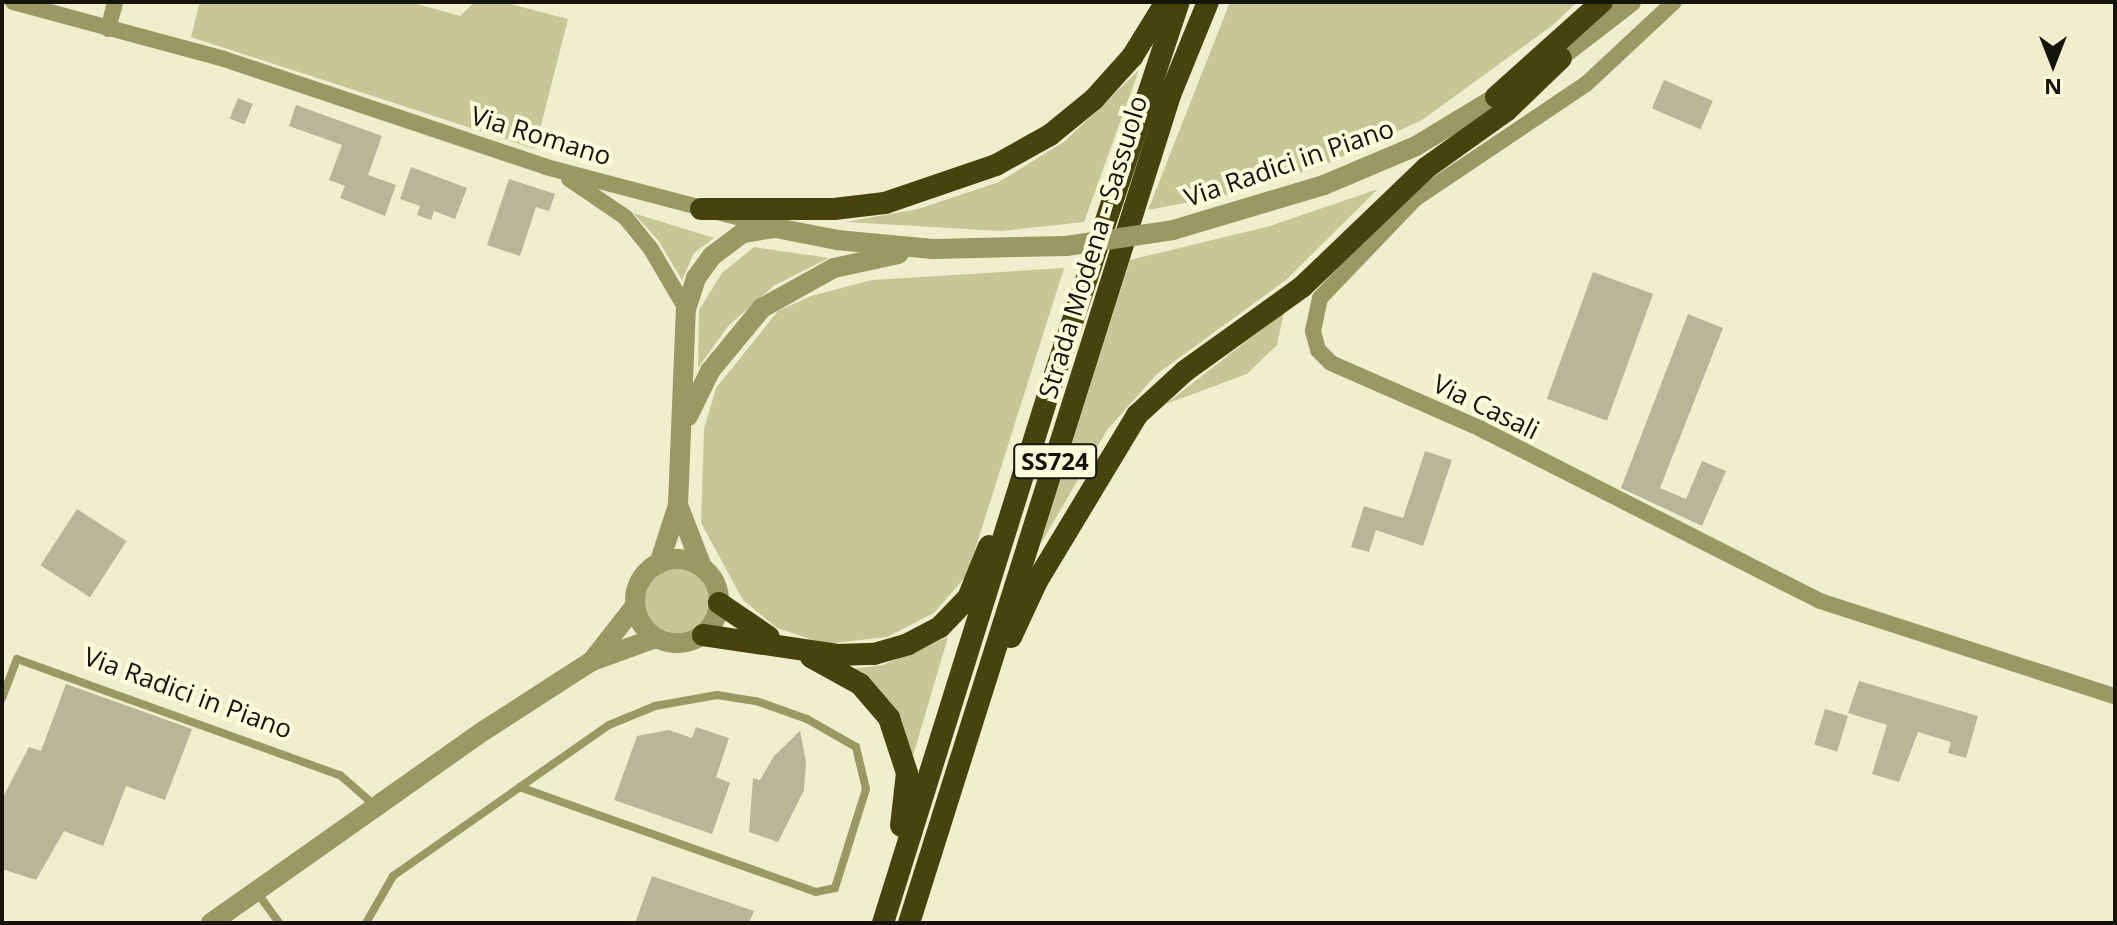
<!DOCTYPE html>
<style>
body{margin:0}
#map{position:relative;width:2117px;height:925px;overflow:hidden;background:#efefce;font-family:"Open Sans",sans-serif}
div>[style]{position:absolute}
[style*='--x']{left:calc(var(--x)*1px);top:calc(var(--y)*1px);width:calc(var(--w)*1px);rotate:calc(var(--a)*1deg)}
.green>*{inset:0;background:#c7c696}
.round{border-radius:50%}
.building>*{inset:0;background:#b7b697;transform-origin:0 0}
.service>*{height:8px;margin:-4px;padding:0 4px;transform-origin:4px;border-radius:4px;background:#9a9863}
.minor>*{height:16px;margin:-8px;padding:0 8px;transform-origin:8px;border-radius:8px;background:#9a9863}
.tertiary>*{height:20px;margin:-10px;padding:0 10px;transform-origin:10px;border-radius:10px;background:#9a9863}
.tertiary>.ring{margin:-10px;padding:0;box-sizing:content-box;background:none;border:20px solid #9a9863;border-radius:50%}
.trunk>*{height:22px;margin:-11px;padding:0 11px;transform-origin:11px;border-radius:11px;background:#46440c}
.tertiary-bridge>*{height:20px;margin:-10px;padding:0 10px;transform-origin:10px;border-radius:10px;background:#9a9863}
span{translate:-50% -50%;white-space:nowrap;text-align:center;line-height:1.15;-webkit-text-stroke:8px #fdfcdb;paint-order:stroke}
.shield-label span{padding:2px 6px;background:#fdfcdb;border:2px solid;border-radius:6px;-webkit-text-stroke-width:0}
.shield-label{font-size:24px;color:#141409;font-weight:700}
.street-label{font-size:26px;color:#141409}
.frame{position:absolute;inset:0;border:4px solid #141409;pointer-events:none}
.north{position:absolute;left:2013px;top:24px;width:80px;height:80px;-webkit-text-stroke:6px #fdfcdb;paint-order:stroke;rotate:180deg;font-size:22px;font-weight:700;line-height:32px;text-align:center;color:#141409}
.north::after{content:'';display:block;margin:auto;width:28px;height:36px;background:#141409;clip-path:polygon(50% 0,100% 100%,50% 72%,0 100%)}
</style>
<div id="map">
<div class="green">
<i style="clip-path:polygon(200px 2px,410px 2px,460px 16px,475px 2px,502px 2px,568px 19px,535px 149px,191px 37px)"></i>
<i style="clip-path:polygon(1230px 2px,1577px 2px,1553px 25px,1422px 120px,1322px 166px,1237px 193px,1148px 210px)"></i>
<i style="clip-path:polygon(1139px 70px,1084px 222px,1001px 231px,846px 222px,918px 209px,999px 182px,1065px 141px)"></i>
<i style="clip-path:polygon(1378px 189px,1286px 280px,1157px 374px,1107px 430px,1040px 545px,1130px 260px,1270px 226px)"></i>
<i style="clip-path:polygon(633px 213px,714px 238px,694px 253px,682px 280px,658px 240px)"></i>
<i style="clip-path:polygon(754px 247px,829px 258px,775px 285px,729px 325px,698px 368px,699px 310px,722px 273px)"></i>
<i style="clip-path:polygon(1064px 268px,967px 575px,934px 613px,887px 637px,825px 644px,777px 628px,743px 600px,701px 523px,704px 429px,716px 388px,778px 311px,811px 296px,872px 280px)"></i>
<i style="clip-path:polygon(1284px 312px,1277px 345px,1247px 374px,1166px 404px)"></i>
<i class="round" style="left:644px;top:567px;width:66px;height:66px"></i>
<i style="clip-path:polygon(948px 637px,912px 759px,849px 669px,883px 665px)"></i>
</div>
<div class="building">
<i style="left:1664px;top:80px;width:53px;height:31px;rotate:23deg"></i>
<i style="left:238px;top:98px;width:16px;height:22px;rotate:22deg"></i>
<i style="clip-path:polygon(296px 105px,382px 136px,368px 175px,396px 185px,385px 216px,340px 198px,345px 186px,329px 180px,342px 145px,289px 126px)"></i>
<i style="clip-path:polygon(411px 167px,467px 188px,455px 219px,434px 211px,431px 220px,417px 215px,420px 206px,400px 199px)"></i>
<i style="clip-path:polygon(509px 179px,555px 194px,549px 211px,536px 207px,520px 256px,487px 245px)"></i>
<i style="left:1593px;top:272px;width:64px;height:135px;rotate:20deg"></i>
<i style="clip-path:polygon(1688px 314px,1723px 328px,1660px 488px,1686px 499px,1702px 461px,1726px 471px,1702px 526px,1621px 488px)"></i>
<i style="clip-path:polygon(1425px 451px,1452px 460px,1423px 546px,1376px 530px,1369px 552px,1351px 547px,1364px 506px,1403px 518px)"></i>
<i style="left:77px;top:509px;width:59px;height:67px;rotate:33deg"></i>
<i style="clip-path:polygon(1859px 681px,1978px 716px,1966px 758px,1948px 753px,1951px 742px,1918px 732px,1899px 782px,1872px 774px,1887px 725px,1848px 713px)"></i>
<i style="clip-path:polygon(66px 684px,192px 729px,165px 800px,126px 786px,103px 846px,64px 831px,36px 880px,2px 869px,2px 799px,29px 747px,41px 751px)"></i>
<i style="left:1825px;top:709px;width:24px;height:37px;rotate:17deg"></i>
<i style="clip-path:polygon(696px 727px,729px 738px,716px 777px,730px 783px,712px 834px,614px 800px,637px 736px,669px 730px,692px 738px)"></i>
<i style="clip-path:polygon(800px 731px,806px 762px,804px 790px,778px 842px,749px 832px,753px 778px,760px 780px,774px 756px)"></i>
<i style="clip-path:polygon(652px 876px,754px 911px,749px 923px,635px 923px)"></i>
</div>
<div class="service">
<i style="--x:2;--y:698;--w:42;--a:-69"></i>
<i style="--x:17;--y:659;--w:343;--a:19.8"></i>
<i style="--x:340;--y:775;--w:44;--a:41.3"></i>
<i style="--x:256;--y:891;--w:39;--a:54"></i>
<i style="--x:366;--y:923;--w:54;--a:-60.1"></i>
<i style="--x:393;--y:876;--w:155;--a:-35"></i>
<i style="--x:520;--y:787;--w:108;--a:-34.9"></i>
<i style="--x:609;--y:725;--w:50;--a:-22.4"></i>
<i style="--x:655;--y:706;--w:63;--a:-10.1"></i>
<i style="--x:717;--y:695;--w:39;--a:9"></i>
<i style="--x:756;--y:701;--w:54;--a:19.4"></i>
<i style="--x:807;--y:719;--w:56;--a:29.7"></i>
<i style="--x:856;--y:747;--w:43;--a:76.6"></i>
<i style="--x:866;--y:789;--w:104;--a:107.4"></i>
<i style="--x:835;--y:888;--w:19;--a:168"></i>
<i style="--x:816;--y:892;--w:314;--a:-160.5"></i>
</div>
<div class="minor">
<i style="--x:13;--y:2;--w:219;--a:15.1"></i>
<i style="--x:224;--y:59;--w:340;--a:18.5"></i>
<i style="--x:546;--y:167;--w:233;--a:14.7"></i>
<i style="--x:1674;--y:2;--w:120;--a:137"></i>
<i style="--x:1586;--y:84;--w:206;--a:146.1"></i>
<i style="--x:1415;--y:199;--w:137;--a:133.8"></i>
<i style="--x:1320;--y:298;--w:34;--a:102"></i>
<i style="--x:1313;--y:331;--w:20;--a:75"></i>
<i style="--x:1318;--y:350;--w:18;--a:45"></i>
<i style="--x:1331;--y:363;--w:164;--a:23.7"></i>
<i style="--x:1481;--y:429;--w:380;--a:26.9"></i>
<i style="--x:1820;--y:601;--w:310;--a:17.9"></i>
<i style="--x:108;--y:29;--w:28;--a:-75"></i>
<i style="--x:569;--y:179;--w:68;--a:34.2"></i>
<i style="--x:625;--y:217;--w:41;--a:50.9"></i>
<i style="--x:651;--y:249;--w:69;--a:59.7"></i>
</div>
<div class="tertiary">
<i style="--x:1548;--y:66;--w:105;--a:-37.6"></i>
<i style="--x:1173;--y:230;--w:158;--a:-16.6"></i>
<i style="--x:1324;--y:185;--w:100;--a:-23"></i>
<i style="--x:1416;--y:146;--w:110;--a:-31.2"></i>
<i style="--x:688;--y:416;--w:50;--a:-63.9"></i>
<i style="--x:710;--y:371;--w:82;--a:-50.5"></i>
<i style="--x:762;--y:308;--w:82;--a:-29.1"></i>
<i style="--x:834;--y:268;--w:66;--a:-12.3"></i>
<i style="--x:678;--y:505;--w:66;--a:68.8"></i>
<i class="ring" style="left:635px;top:559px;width:64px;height:64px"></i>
<i style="--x:659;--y:564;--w:62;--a:-72.1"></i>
<i style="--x:678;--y:505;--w:196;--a:-87.7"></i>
<i style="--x:686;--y:309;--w:33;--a:-72"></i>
<i style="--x:696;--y:278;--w:27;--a:-54"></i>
<i style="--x:712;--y:256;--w:39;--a:-37"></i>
<i style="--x:743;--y:233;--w:33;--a:-9"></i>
<i style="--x:776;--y:228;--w:62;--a:11.1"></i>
<i style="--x:837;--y:240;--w:96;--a:5.4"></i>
<i style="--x:933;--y:249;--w:133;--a:-1.3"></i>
<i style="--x:592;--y:661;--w:70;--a:-52"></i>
<i style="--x:211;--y:923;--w:335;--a:-35.2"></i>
<i style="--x:485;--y:730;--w:127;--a:-32.8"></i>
<i style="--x:592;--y:661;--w:68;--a:-19.8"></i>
</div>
<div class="trunk">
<i style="--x:1496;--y:97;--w:142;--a:-41.9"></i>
<i style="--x:701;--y:209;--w:133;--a:0"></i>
<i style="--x:834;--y:209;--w:51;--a:-6.7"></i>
<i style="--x:885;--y:203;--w:117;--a:-18.9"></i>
<i style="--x:996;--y:165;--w:62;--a:-29.1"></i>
<i style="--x:1050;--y:135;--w:57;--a:-39.3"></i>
<i style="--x:1094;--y:99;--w:57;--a:-47.9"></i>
<i style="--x:1132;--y:57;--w:65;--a:-58.3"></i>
<i style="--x:719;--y:603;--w:60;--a:34.2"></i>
<i style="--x:703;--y:635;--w:136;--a:8.4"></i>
<i style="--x:838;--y:655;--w:36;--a:-2"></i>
<i style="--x:874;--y:654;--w:35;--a:-16"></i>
<i style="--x:908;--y:644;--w:36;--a:-28"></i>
<i style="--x:940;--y:627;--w:40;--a:-46"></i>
<i style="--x:968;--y:598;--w:56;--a:-68"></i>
<i style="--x:1011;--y:637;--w:62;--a:-65.1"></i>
<i style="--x:1037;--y:581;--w:194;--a:-58.9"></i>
<i style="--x:1137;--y:415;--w:65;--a:-42.5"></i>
<i style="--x:1185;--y:371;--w:144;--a:-35.7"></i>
<i style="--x:1302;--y:287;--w:172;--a:-43.8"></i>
<i style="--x:1426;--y:168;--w:98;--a:-35.5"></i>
<i style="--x:1506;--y:111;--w:76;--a:-43.9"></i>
<i style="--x:811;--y:657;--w:56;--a:28.9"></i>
<i style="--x:860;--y:684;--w:45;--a:49.5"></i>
<i style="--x:889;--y:718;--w:58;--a:71.9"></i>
<i style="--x:907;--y:773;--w:53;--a:96.5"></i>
<i style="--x:883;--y:923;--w:556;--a:-72.64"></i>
<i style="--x:1049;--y:392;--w:411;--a:-71.6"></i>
<i style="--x:909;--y:923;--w:868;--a:-72.5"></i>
<i style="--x:1170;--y:95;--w:100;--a:-67.8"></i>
</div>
<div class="tertiary-bridge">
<i style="--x:1066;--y:246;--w:108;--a:-8.5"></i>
</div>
<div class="shield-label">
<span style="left:1055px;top:461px">SS724</span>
</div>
<div class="street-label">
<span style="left:541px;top:136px;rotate:17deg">Via Romano</span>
<span style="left:1289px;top:163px;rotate:-19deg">Via Radici in Piano</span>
<span style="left:1093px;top:247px;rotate:-73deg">Strada Modena - Sassuolo</span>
<span style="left:1486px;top:407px;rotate:26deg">Via Casali</span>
<span style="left:188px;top:693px;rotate:20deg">Via Radici in Piano</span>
</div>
<div class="frame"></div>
<div class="north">N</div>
</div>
